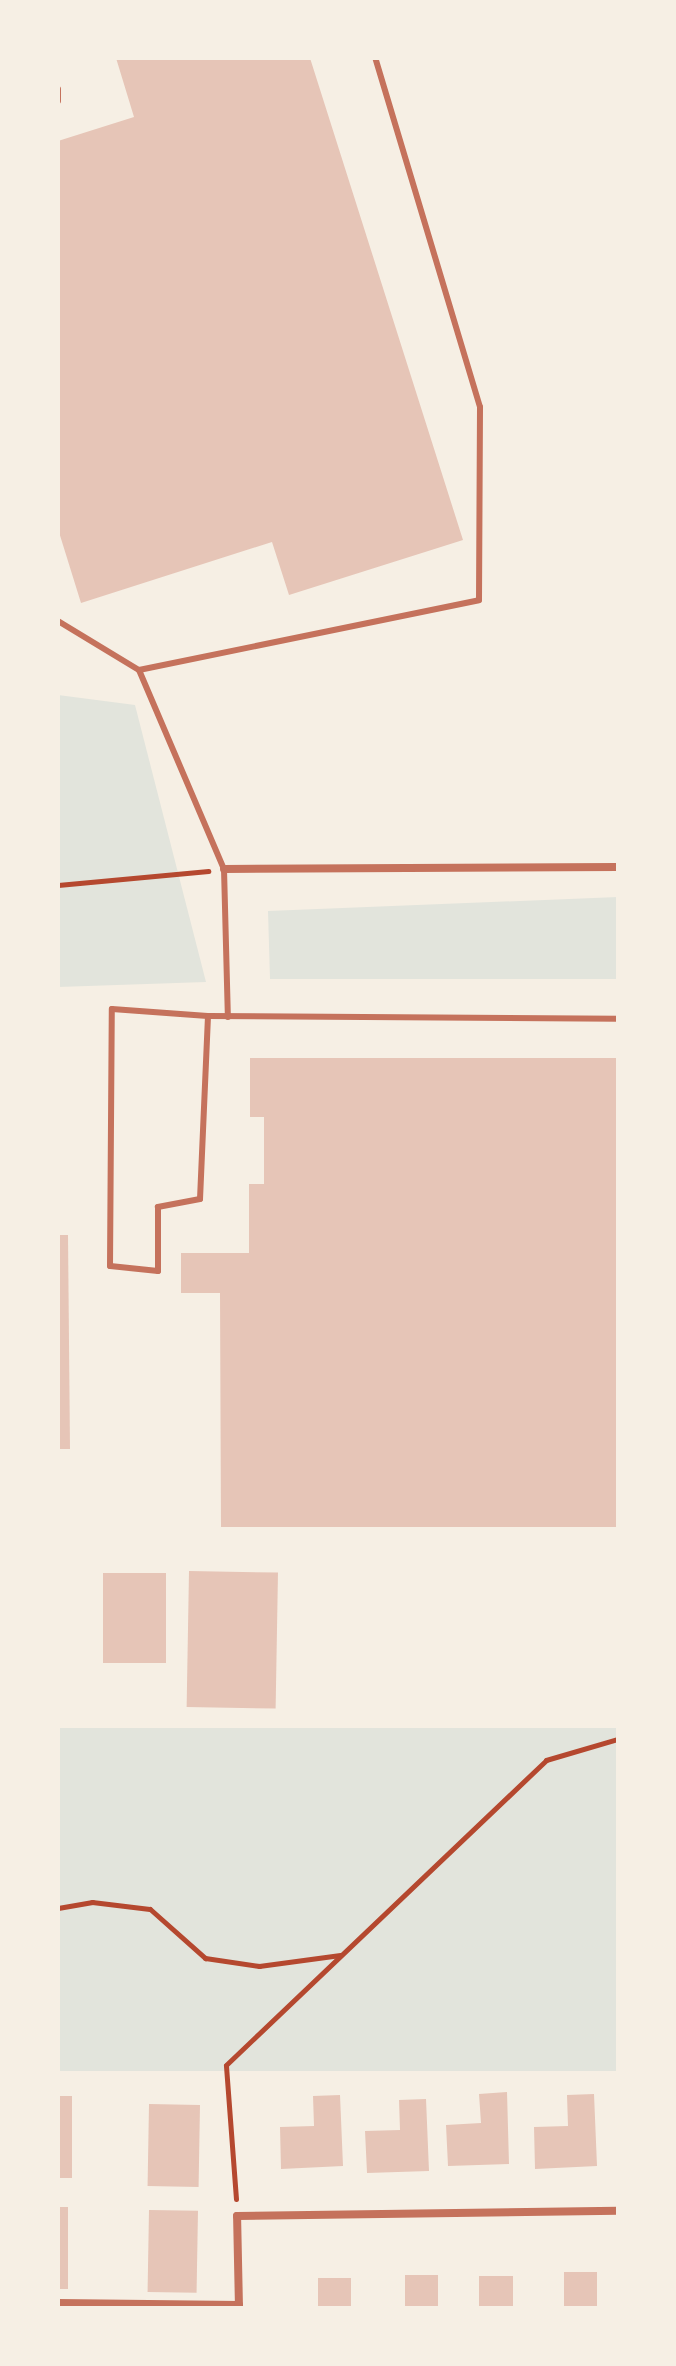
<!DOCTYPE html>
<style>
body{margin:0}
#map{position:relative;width:676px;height:2366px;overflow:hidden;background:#f6efe4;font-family:"DejaVu Sans",sans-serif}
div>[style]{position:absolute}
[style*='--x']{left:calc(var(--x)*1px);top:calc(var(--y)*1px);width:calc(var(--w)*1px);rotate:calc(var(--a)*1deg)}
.green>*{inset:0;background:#e2e4dc;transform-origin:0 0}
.building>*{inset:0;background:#e6c5b7;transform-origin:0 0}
.path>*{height:5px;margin:-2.5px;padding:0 2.5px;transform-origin:2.5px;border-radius:2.5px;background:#b5482f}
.service>*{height:6px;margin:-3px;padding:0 3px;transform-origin:3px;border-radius:3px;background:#c5725c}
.minor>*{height:8px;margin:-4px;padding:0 4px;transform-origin:4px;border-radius:4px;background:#c5725c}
span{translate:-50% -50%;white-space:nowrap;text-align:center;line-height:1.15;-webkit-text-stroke:6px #f6efe4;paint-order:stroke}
.frame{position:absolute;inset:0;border:60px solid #f6efe4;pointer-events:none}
</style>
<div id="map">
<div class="green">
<i style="clip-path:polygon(58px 695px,135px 705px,206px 982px,58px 987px)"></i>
<i style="clip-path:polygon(618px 897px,618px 979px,270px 979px,268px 911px)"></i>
<i style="left:58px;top:1728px;width:560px;height:343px"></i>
</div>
<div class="building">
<i style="clip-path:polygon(116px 58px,310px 58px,463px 540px,289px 595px,272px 542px,81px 603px,58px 529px,58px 141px,134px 117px)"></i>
<i style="clip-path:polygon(250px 1058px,618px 1058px,618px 1527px,221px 1527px,220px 1293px,181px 1293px,181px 1253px,249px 1253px,249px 1184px,264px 1184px,264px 1117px,250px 1117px)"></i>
<i style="clip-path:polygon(58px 1235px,68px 1235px,70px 1449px,58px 1449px)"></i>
<i style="left:189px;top:1571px;width:89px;height:136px;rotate:1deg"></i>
<i style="left:103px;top:1573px;width:63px;height:90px"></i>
<i style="clip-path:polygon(507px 2092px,509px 2164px,448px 2166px,446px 2125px,481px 2123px,479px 2094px)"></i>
<i style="clip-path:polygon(594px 2094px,597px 2166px,535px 2169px,534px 2127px,568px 2126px,567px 2095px)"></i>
<i style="clip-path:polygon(340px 2095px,343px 2166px,281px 2169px,280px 2127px,314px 2126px,313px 2096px)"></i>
<i style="left:58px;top:2096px;width:14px;height:82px"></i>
<i style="clip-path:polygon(426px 2099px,429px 2171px,367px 2173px,365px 2131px,400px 2130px,399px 2100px)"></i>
<i style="left:200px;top:2105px;width:82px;height:51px;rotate:91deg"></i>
<i style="left:58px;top:2207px;width:10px;height:82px"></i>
<i style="left:149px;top:2210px;width:49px;height:82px;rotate:1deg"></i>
<i style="left:564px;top:2272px;width:33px;height:36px"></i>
<i style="left:438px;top:2275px;width:33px;height:33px;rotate:90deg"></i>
<i style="left:513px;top:2276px;width:32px;height:34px;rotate:90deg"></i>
<i style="left:351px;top:2278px;width:30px;height:33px;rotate:90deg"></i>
</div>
<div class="path">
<i style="--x:58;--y:885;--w:151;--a:-5.3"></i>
<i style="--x:58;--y:1908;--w:35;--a:-10"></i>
<i style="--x:92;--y:1902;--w:58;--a:6.9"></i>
<i style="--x:150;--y:1909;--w:74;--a:41.7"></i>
<i style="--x:205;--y:1958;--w:55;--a:8.4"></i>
<i style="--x:259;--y:1966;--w:82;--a:-7.7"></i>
<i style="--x:236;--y:2199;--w:134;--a:-94.3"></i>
<i style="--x:226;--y:2065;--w:442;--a:-43.6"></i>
<i style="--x:546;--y:1760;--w:75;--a:-16.3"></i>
</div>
<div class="service">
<i style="--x:58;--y:89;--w:12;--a:90"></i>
<i style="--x:58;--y:621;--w:95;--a:31.2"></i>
<i style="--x:139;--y:670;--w:216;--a:66.9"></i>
<i style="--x:224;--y:869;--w:148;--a:88.5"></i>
<i style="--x:139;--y:670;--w:347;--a:-11.6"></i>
<i style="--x:479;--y:600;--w:193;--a:-89.7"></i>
<i style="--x:480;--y:407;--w:364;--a:-106.7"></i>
<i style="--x:208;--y:1016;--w:183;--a:92.5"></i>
<i style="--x:200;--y:1199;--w:43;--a:169.2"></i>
<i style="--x:158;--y:1207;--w:64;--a:90"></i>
<i style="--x:158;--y:1271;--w:48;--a:-174.1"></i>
<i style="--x:110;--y:1266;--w:257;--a:-89.6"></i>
<i style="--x:112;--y:1009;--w:96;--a:4.2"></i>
<i style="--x:208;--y:1016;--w:410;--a:0.4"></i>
</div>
<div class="minor">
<i style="--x:224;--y:869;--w:394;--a:-0.3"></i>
<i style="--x:58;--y:2303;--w:181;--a:0.6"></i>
<i style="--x:239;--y:2308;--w:92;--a:-91.2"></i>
<i style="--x:237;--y:2216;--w:381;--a:-0.8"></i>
</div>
<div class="frame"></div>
</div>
